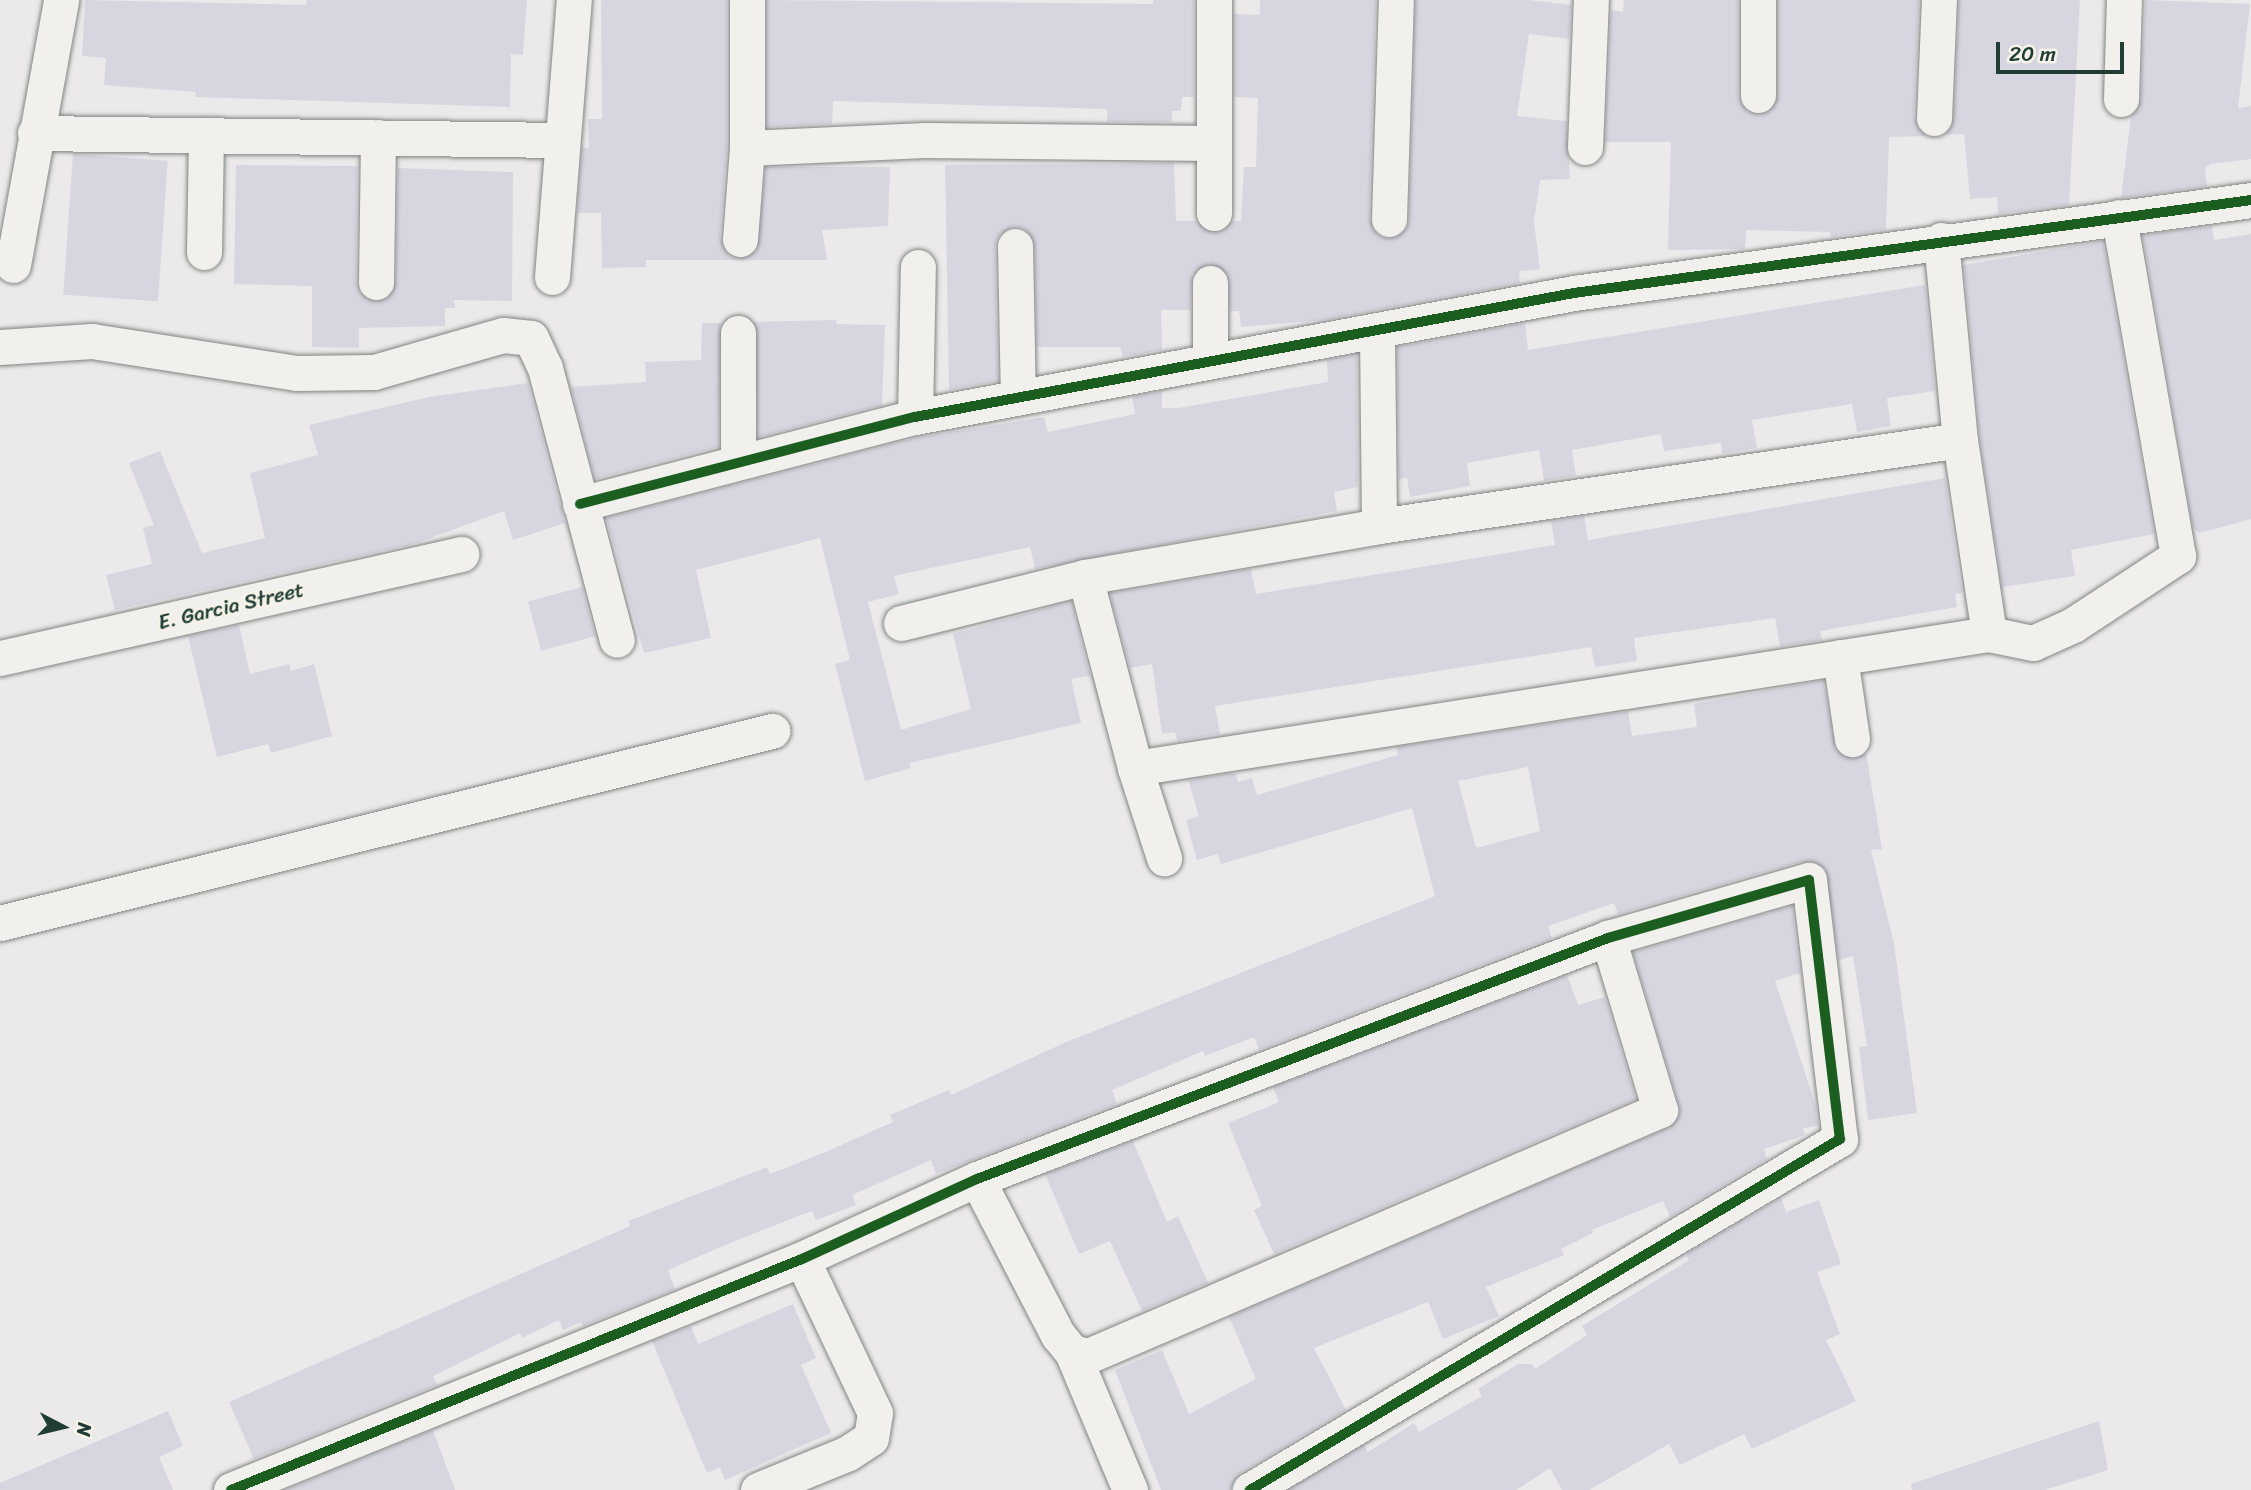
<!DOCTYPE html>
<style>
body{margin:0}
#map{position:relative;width:2251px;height:1490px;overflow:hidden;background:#ebe9ea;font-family:Sriracha,sans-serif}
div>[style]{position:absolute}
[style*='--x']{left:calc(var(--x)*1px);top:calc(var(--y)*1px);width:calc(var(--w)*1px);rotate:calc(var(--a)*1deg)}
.building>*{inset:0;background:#d7d6e0;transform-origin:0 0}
.roads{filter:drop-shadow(0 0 2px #808584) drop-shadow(0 0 2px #808584)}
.street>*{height:35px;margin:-17.5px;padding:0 17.5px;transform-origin:17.5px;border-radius:17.5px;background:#f1f0ed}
.cycleway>*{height:10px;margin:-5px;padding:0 5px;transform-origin:5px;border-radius:5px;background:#1b5e20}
span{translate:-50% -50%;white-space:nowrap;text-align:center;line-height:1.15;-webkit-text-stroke:5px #f7f3e8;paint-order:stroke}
.street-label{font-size:21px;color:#1f3d34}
.north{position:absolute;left:28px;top:1392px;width:70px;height:70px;-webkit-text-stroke:5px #f7f3e8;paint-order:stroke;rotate:97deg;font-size:19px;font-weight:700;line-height:28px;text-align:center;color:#1f3d34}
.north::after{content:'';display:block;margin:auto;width:24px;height:32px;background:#1f3d34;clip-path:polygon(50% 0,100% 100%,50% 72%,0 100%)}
.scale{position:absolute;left:1996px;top:42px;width:128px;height:32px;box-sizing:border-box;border:4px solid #1f3d34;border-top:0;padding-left:9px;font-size:21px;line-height:24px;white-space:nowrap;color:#1f3d34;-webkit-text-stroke:5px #f7f3e8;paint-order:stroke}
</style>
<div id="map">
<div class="building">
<i style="clip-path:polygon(85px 0,306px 5px,307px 0,527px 0,523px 55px,511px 54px,510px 107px,195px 97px,196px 92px,104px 85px,106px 58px,82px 56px)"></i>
<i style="clip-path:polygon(601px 0,727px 0,727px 147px,720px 237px,728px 255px,739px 259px,757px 250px,766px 167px,890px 167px,888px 226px,822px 230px,827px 260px,646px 260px,646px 267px,602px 268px,601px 213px,577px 213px,582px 148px,589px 148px,588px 119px,602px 119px)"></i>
<i style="clip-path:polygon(767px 0,1153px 4px,1153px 0,1194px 0,1194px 97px,1182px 97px,1181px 111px,1172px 111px,1172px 122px,1107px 122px,1107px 109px,833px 101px,832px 124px,767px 127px)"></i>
<i style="clip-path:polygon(1260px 0,1376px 0,1369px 218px,1378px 236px,1389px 239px,1406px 230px,1409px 220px,1416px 0,1528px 0,1571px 5px,1569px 39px,1529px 34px,1517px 116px,1566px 121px,1570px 179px,1540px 180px,1534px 222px,1540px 269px,1519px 271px,1520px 283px,1324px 320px,1241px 327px,1239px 311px,1230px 311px,1228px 274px,1209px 263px,1192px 274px,1190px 310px,1161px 310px,1162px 350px,1123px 357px,1120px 347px,1037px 347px,1035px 245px,1025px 229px,1014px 226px,998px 236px,995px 246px,998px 381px,949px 390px,945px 165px,1174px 163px,1176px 221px,1196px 221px,1213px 233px,1223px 231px,1232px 221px,1241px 221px,1244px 167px,1256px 167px,1258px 98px,1234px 97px,1234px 14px,1260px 15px)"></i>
<i style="clip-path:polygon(1624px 0,1738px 0,1738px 96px,1747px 112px,1757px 115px,1769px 112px,1778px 96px,1778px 0,1919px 0,1914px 117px,1926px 136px,1889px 137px,1886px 230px,1831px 237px,1830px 232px,1746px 230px,1745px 249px,1668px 250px,1671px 142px,1605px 142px,1611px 10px,1623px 12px)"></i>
<i style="clip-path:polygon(1959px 0,2080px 0,2069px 205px,1998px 214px,1997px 197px,1970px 199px,1964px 134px,1944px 135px,1954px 119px)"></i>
<i style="clip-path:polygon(2145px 0,2250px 4px,2238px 108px,2251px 106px,2251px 159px,2211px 164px,2205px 168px,2207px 186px,2121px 198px,2131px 116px,2141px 100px)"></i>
<i style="left:73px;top:154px;width:95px;height:141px;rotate:4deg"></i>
<i style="clip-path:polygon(236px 165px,357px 166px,356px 282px,359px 292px,375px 302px,386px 299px,396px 283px,398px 168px,513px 172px,512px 301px,454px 300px,455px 308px,445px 308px,445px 326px,359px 328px,359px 348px,312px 347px,312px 286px,234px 284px)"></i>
<i style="clip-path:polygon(2212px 226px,2214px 240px,2251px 234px,2251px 519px,2199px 533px,2193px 527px,2143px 235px)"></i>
<i style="clip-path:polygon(2103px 241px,2154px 534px,2071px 550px,2075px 576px,2002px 587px,1980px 438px,1964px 265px)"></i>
<i style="clip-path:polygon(1925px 285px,1935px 391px,1887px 398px,1891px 426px,1857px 432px,1852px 404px,1752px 420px,1757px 448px,1722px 454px,1721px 443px,1664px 451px,1661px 434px,1572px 450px,1576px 476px,1544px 481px,1539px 450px,1467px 463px,1470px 486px,1410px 497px,1407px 478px,1399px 479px,1397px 347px,1525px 323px,1528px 350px)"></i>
<i style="clip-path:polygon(836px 320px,837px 324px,885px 325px,882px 405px,758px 437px,754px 322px)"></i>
<i style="clip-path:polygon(702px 323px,721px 323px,718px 447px,595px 479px,571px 387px,646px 382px,645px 362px,701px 360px)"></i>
<i style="clip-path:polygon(1357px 354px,1358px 487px,1334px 492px,1337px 511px,1035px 569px,1030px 547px,894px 576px,899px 594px,868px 602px,901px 730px,971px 709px,953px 634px,1071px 601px,1090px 676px,1071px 679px,1081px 723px,909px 763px,911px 768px,865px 781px,835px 664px,850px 660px,820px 538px,696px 570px,711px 638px,644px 653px,606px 518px,919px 437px,1044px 417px,1048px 432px,1135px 414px,1132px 397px,1162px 391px,1162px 408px,1179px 408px,1328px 382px,1327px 360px)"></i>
<i style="clip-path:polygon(528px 383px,565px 523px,513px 540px,504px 511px,414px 544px,115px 610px,106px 575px,152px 564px,143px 528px,154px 525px,129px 463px,160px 451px,202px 553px,265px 538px,250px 473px,318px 455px,309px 425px,429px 397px)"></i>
<i style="clip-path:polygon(1945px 478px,1962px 593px,1955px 594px,1957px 607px,1820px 631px,1822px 640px,1780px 646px,1775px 618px,1634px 638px,1637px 661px,1595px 667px,1591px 647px,1215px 706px,1220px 734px,1177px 741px,1175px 732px,1162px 734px,1152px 664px,1130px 668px,1110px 593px,1251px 569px,1256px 594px,1555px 545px,1551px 521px,1584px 516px,1588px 540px)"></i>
<i style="left:582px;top:587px;width:51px;height:56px;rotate:75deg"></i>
<i style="clip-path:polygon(239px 625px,250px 674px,289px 664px,291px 671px,314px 664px,332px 736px,271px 753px,268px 744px,217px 757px,188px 636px)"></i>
<i style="clip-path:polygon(evenodd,1823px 680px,1836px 751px,1854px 759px,1866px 753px,1882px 849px,1871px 850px,1894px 944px,1917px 1113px,1868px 1120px,1859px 1047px,1867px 1046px,1853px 956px,1839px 960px,1825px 868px,1803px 861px,1618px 914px,1614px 903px,1548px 926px,1552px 938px,1259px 1050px,1254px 1037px,1205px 1056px,1203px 1051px,1112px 1090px,1117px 1104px,936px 1174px,931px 1160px,852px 1195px,856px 1205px,816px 1220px,812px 1211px,737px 1240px,668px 1270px,675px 1289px,583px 1326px,581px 1322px,563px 1330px,559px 1320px,522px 1338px,520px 1333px,433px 1376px,437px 1385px,254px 1459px,229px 1402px,630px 1226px,628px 1221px,767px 1167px,770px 1174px,823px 1153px,893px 1122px,890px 1115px,949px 1090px,951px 1095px,1064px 1043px,1435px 896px,1412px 808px,1221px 864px,1218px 854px,1197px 860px,1186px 820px,1199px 816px,1188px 780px,1235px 773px,1238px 782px,1252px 778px,1257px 795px,1398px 755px,1396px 747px,1628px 711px,1632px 736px,1697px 727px,1694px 704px,1823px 680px,1528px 767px,1540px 831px,1476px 848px,1458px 781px,1528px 767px)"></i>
<i style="clip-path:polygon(1792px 906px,1800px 973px,1775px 981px,1815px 1103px,1818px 1126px,1803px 1128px,1805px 1135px,1764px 1149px,1767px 1159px,1670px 1217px,1663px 1201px,1592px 1230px,1593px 1233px,1561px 1249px,1564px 1255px,1486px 1287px,1499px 1316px,1443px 1339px,1428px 1302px,1314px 1348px,1346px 1410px,1240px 1473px,1230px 1490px,1161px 1490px,1115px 1370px,1162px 1350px,1189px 1414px,1256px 1379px,1229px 1317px,1669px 1128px,1680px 1114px,1679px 1104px,1633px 952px)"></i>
<i style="clip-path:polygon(1567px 975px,1578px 1005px,1605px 997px,1636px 1099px,1274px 1254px,1254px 1210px,1262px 1206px,1228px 1123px,1279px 1102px,1273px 1087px)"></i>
<i style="clip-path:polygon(1133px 1141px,1167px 1222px,1178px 1216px,1208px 1283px,1142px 1311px,1110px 1241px,1079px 1254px,1045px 1174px)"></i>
<i style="clip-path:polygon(1781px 1198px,1786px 1212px,1819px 1200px,1841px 1264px,1817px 1272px,1840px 1334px,1826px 1340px,1856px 1401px,1752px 1449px,1744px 1434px,1680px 1465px,1669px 1444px,1589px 1490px,1562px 1490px,1550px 1468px,1516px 1490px,1289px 1490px,1364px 1445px,1368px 1452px,1414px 1423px,1419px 1432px,1482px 1396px,1478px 1389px,1518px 1364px,1532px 1364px,1535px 1369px,1587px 1335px,1582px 1326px,1689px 1260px,1686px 1254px)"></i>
<i style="clip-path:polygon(793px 1304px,816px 1358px,801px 1365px,831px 1433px,725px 1480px,720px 1467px,707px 1473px,652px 1341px,691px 1326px,698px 1344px)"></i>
<i style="clip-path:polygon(168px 1411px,183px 1446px,159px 1457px,173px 1490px,0 1490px,0 1483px)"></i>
<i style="clip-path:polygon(2099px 1421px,2108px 1470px,2045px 1490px,1912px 1490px,1911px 1484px)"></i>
<i style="clip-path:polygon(433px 1430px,455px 1490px,285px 1490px)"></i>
</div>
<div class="roads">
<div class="street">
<i style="--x:1758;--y:95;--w:95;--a:-90"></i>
<i style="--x:2121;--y:99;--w:99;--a:-88.3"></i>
<i style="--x:1934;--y:118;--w:118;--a:-87.6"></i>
<i style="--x:35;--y:133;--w:526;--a:0.76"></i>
<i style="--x:1585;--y:147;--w:147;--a:-87.7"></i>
<i style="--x:747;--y:148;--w:178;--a:-2.6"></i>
<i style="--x:925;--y:140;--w:286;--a:0.6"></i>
<i style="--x:1214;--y:213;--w:213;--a:-90"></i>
<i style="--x:1389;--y:219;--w:219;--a:-88.2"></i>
<i style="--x:740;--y:239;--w:91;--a:-85.6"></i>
<i style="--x:747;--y:148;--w:148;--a:-90"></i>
<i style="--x:1941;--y:240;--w:201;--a:84.6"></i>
<i style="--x:1960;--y:440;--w:196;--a:81.5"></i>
<i style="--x:1015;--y:246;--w:150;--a:88.9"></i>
<i style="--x:204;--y:252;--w:117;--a:-89"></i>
<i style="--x:13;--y:265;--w:269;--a:-79.7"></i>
<i style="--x:552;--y:277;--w:278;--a:-85.5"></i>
<i style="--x:376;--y:282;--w:145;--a:-89.2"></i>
<i style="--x:1210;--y:283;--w:78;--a:90"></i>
<i style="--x:1377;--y:333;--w:193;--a:89.4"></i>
<i style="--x:0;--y:347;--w:92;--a:-3.7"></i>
<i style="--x:92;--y:341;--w:207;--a:8.9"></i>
<i style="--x:297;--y:373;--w:77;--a:-0.7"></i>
<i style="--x:374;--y:372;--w:134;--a:-16"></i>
<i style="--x:503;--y:335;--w:28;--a:6"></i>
<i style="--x:531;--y:338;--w:33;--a:65"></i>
<i style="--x:545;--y:368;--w:281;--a:75.2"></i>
<i style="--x:915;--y:417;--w:150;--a:-88.9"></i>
<i style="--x:738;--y:461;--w:128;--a:-90"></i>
<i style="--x:580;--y:504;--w:346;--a:-14.6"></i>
<i style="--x:915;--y:417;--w:671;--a:-10.66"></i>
<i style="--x:1574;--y:293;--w:683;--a:-7.82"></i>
<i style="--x:1085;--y:577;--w:197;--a:75.3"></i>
<i style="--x:1135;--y:768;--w:95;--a:72.1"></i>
<i style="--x:901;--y:623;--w:190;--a:-14"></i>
<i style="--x:1085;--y:577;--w:298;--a:-9.8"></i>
<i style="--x:1379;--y:526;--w:587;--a:-8.42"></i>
<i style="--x:1840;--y:657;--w:83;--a:81.7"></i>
<i style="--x:0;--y:658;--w:473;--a:-12.7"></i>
<i style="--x:1135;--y:768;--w:864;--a:-8.92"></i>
<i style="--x:1989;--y:634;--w:45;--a:11.6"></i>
<i style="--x:2033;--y:643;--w:44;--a:-24.2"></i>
<i style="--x:2073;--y:625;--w:126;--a:-33.3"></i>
<i style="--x:2178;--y:556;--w:344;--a:-99.9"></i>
<i style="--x:0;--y:923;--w:796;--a:-13.97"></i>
<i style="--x:977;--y:1179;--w:176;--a:62.6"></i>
<i style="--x:1058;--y:1335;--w:22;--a:51"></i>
<i style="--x:1072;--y:1352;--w:16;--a:14"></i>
<i style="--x:1088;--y:1356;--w:623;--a:-23.27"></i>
<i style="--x:1660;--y:1110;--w:180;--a:-106.8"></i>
<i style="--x:1072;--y:1352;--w:150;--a:67.2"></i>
<i style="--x:231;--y:1490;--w:616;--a:-22.03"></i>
<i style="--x:802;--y:1259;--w:192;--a:-24.6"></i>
<i style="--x:977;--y:1179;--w:675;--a:-20.9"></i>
<i style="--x:1608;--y:938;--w:209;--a:-16.1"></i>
<i style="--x:1809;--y:880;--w:261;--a:83.2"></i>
<i style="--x:1840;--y:1139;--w:687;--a:149.25"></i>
<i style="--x:758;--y:1490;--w:97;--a:-22.3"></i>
<i style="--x:848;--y:1453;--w:27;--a:-33"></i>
<i style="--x:871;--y:1438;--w:25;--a:-81"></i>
<i style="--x:875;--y:1413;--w:170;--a:-115.4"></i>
</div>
</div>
<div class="cycleway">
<i style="--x:580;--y:504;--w:346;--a:-14.6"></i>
<i style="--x:915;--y:417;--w:671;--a:-10.66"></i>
<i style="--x:1574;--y:293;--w:683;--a:-7.82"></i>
<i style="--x:231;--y:1490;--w:616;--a:-22.03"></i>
<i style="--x:802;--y:1259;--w:192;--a:-24.6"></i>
<i style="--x:977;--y:1179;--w:675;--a:-20.9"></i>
<i style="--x:1608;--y:938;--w:209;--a:-16.1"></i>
<i style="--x:1809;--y:880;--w:261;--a:83.2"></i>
<i style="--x:1840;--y:1139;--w:687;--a:149.25"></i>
</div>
<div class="street-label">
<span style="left:231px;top:606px;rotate:-13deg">E. Garcia Street</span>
</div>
<div class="north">N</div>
<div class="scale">20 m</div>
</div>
